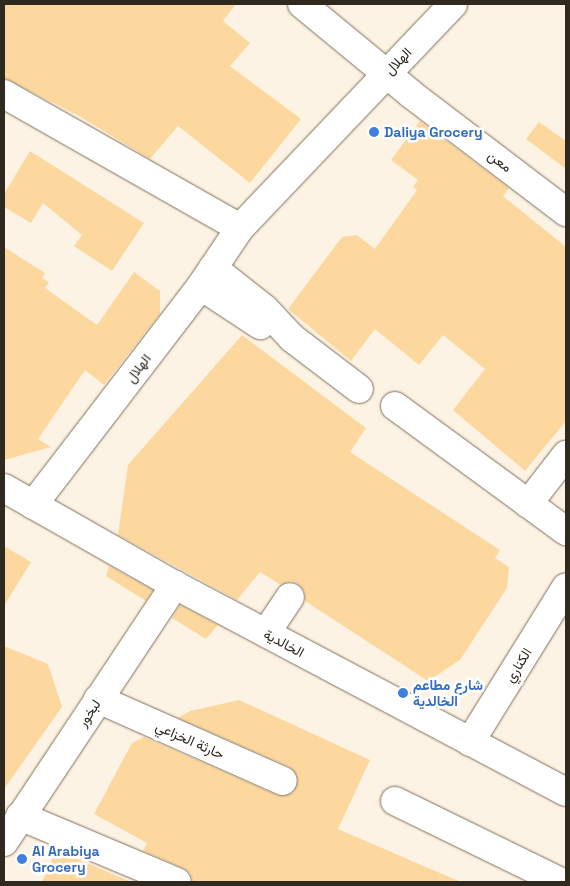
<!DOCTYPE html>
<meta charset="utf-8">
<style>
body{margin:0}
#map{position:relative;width:570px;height:886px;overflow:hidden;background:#fdf3e4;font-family:"Space Grotesk",Vazirmatn,sans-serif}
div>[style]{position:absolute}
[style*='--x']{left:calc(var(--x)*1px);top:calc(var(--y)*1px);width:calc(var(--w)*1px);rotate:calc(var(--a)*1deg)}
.building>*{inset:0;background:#fdd89e}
.roads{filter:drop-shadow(0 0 1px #7e705a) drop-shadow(0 0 1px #7e705a)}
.minor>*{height:28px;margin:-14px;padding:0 14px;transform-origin:14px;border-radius:14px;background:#fff}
.dots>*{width:14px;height:14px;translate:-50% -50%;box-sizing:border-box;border:2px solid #fff;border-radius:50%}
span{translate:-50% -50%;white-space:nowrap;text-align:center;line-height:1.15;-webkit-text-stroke:5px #fff;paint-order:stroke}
.street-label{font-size:14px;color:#2f291f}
.shop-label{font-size:14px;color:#366cbe;font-weight:700}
.left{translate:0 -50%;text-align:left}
.frame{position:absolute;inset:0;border:5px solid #2f291f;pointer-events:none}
</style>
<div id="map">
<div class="building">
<i style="clip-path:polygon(4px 4px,236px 4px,223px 21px,250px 43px,230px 66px,301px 119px,250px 183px,178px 126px,150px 159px,79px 116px,4px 78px)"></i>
<i style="clip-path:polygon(420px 121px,509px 188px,503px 196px,566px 247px,566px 421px,525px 471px,453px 410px,485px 369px,443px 335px,419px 365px,375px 329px,351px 361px,288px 309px,342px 237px,357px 235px,375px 249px,417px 190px,413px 187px,418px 180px,391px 160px)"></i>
<i style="clip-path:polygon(539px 122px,566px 141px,566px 169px,526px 139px)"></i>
<i style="clip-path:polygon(30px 151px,144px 223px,112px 271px,74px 246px,82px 235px,43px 203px,31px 223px,4px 207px,4px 194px)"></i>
<i style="clip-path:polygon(4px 247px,45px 273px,42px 278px,49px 282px,45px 288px,97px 325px,134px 272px,160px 291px,160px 314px,104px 385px,85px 370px,38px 439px,51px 447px,4px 460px)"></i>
<i style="clip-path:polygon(242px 335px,366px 428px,350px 452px,500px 550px,495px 558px,509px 567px,507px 588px,460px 660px,428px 681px,305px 601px,304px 591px,298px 584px,291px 581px,281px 585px,260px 572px,237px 600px,118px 535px,128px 465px)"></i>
<i style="clip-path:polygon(4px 546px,31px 562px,4px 606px)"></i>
<i style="clip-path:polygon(109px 566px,153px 590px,146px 601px,106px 576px)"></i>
<i style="clip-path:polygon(180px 605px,218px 625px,206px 639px,172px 618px)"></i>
<i style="clip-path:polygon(4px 646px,48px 664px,62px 707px,4px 789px)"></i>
<i style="clip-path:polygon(239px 700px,370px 760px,338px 829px,461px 882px,192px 882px,190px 873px,183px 868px,143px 851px,147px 843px,94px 814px,132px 743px,144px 737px,277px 795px,293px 793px,298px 779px,290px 767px,178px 718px,190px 711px)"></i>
<i style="clip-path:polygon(56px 850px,129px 881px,137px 882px,42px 882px)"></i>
</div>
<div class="roads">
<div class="minor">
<i style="--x:302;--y:4;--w:141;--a:39.5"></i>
<i style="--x:411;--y:94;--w:195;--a:37.3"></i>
<i style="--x:4;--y:94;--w:271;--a:29.6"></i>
<i style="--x:213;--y:268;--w:66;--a:38.3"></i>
<i style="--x:265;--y:309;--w:40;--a:47"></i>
<i style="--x:292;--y:338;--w:84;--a:37.3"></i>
<i style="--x:201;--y:286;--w:71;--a:33.5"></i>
<i style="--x:395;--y:406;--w:212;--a:36.2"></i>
<i style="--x:4;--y:488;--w:197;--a:29.6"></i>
<i style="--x:175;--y:585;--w:442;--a:27.9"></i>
<i style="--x:528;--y:504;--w:62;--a:-52.2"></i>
<i style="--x:33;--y:505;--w:276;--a:-52.5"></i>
<i style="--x:201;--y:286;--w:70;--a:-56.1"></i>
<i style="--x:240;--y:228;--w:309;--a:-46.4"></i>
<i style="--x:266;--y:633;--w:43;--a:-56.3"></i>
<i style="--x:98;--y:699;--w:202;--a:23.9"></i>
<i style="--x:470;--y:742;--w:182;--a:-58.2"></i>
<i style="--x:395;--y:801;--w:185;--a:26"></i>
<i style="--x:20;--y:816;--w:170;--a:22.8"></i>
<i style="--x:4;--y:842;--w:309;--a:-56.4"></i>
</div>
</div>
<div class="dots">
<i style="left:374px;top:132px;background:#3f7fe0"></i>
<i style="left:403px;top:693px;background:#3f7fe0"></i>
<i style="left:22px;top:859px;background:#3f7fe0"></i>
</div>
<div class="street-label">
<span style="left:398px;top:61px;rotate:-46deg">الهلال</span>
<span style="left:500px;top:161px;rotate:37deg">معن</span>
<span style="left:138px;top:368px;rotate:-52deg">الهلال</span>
<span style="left:284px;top:643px;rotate:28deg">الخالدية</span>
<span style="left:518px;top:665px;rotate:-58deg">الكناري</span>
<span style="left:89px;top:713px;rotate:-56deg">لبخور</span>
<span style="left:190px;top:740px;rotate:24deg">حارثة الخزاعي</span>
</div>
<div class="shop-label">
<span class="left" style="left:384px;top:132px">Daliya Grocery</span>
<span class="left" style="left:413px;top:693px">شارع مطاعم<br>الخالدية</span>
<span class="left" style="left:32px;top:859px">Al Arabiya<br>Grocery</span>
</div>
<div class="frame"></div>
</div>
